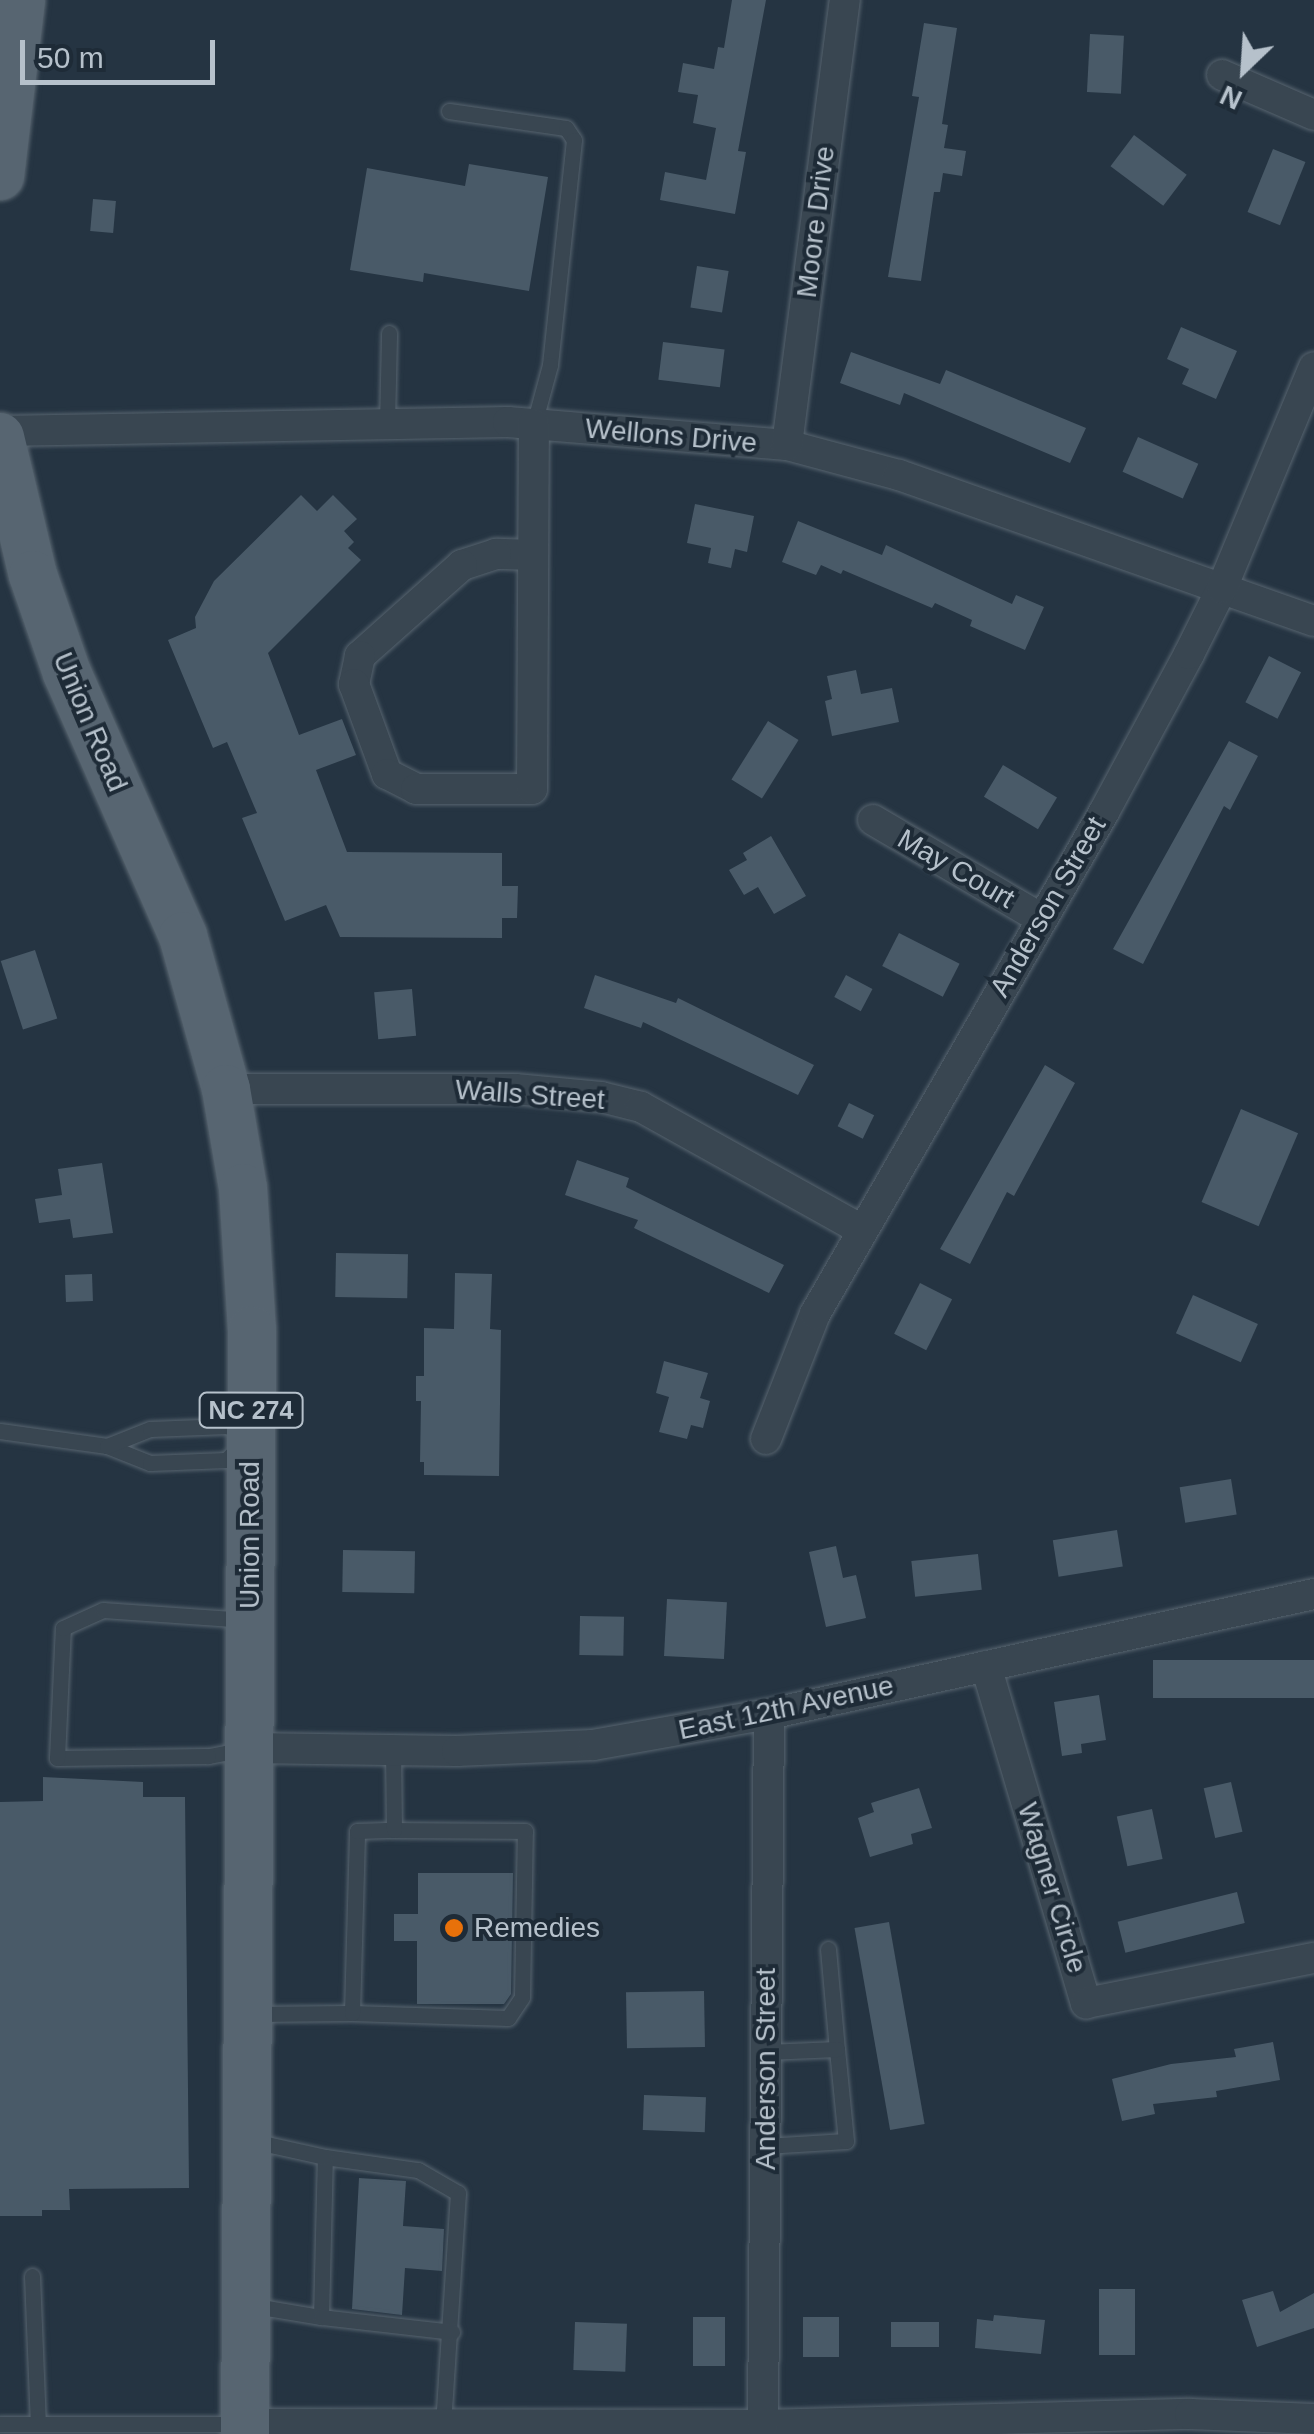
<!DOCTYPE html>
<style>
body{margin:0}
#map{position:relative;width:1314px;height:2434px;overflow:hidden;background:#253442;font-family:Arial,sans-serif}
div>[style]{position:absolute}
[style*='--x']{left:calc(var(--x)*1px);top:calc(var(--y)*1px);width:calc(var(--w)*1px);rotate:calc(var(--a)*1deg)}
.building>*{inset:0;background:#495a68;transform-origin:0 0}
.roads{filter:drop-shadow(0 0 2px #57646f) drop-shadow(0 0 2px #57646f)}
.lane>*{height:15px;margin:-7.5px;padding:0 7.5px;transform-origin:7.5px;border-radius:7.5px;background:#394651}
.street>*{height:30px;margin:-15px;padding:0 15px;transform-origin:15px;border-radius:15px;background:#394651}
.primary>*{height:48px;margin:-24px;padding:0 24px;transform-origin:24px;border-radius:24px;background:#576571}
.dots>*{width:28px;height:28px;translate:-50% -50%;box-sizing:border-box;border:5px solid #1e2b37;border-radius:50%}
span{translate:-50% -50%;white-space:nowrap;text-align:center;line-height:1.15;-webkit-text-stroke:8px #1e2b37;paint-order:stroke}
.shield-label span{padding:2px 8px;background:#1e2b37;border:2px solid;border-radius:8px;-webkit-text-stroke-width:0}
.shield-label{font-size:25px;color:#b6c1cb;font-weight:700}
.street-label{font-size:28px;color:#b6c1cb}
.poi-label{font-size:28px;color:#b6c1cb}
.left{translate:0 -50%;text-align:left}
.north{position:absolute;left:1194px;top:20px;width:100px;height:100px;-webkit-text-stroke:8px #1e2b37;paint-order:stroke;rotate:205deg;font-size:28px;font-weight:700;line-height:40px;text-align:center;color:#b6c1cb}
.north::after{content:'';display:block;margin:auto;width:35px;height:45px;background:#b6c1cb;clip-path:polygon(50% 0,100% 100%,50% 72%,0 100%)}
.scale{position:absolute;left:20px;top:40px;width:195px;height:45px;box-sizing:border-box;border:5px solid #b6c1cb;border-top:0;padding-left:12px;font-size:30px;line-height:35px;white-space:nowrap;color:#b6c1cb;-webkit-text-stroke:8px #1e2b37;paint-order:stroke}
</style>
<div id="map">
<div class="building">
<i style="clip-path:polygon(732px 0,766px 0,738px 151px,746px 152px,735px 214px,660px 200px,665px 172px,706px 180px,716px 128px,693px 123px,698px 95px,678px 92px,683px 63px,714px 69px,718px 47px,724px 48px)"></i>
<i style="clip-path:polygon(924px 23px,957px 28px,942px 124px,948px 125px,944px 148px,966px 151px,962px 176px,943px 173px,940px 192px,934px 192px,921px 281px,888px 277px,919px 97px,912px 96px)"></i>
<i style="left:1090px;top:34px;width:34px;height:58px;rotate:3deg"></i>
<i style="left:1134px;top:135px;width:66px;height:39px;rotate:37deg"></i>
<i style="left:1273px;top:149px;width:35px;height:68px;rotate:22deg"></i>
<i style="clip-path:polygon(469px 164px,548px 177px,529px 291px,424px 273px,423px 282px,350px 270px,367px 168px,465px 186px)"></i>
<i style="left:93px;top:199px;width:23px;height:32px;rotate:5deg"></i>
<i style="left:697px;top:266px;width:32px;height:42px;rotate:9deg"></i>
<i style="clip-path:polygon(1181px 327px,1237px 351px,1216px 399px,1182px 384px,1189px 369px,1167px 359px)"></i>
<i style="left:663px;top:342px;width:62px;height:38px;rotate:7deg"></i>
<i style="clip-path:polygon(851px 352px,940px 384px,946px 370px,1086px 428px,1070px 463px,904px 393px,900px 405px,840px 383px)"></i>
<i style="left:1138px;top:437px;width:66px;height:38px;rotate:24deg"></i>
<i style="clip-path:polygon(301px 495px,317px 511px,333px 495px,357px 519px,344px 531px,354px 542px,348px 548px,361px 560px,268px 653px,299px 735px,342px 719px,356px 755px,316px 770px,347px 852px,502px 853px,502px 886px,518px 886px,517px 918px,502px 918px,502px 938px,340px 937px,326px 905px,285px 921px,242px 818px,257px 813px,227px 742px,213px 748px,168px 640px,196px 628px,195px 617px,214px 581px)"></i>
<i style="clip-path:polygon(695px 504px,754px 516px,747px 552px,735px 549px,731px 568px,708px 563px,711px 548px,687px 543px)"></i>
<i style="clip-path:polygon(798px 521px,882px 555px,886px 545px,1012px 604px,1016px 595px,1044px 607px,1025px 650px,970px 626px,972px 620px,935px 603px,932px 608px,843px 570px,841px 574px,821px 565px,816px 575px,782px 562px)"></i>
<i style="left:1269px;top:656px;width:36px;height:52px;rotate:27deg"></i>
<i style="clip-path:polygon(856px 670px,861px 694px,892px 688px,899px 722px,832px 736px,825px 701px,832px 699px,827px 676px)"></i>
<i style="left:768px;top:721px;width:36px;height:69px;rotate:32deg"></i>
<i style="clip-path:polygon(1229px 741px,1258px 756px,1230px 810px,1224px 806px,1143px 964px,1113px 949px)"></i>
<i style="left:1003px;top:765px;width:63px;height:37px;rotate:31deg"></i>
<i style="clip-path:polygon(771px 836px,806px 896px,774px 914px,758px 887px,744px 895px,729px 870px,747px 860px,743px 853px)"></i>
<i style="left:899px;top:933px;width:68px;height:37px;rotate:27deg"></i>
<i style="left:35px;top:950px;width:72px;height:36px;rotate:72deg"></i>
<i style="clip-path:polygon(595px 975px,676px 1003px,678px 998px,814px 1065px,798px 1095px,643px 1022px,641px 1028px,584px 1008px)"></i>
<i style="left:846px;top:975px;width:30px;height:25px;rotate:28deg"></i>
<i style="left:412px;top:989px;width:47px;height:38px;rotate:85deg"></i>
<i style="clip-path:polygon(1045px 1065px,1075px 1083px,1014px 1196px,1007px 1192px,970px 1264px,940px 1249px)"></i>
<i style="left:849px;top:1103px;width:28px;height:26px;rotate:26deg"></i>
<i style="left:1241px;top:1109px;width:62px;height:101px;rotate:23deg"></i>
<i style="clip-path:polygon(577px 1160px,629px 1178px,626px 1187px,784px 1265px,769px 1293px,634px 1228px,638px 1220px,565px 1195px)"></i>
<i style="clip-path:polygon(102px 1163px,113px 1233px,73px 1238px,70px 1219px,39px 1223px,35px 1199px,62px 1195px,58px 1169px)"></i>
<i style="left:336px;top:1253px;width:72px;height:44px;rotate:1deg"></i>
<i style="clip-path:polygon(455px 1273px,492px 1274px,490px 1329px,501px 1330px,499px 1476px,424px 1475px,424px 1462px,420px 1462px,421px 1401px,416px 1401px,416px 1376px,424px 1376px,424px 1328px,454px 1329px)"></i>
<i style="left:92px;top:1274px;width:27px;height:27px;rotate:88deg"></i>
<i style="left:920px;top:1283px;width:36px;height:57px;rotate:27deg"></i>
<i style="left:1193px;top:1295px;width:71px;height:42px;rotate:24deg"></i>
<i style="clip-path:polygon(664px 1361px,708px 1373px,700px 1398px,710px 1401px,703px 1428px,691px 1425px,687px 1439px,659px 1432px,669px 1397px,656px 1393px)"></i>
<i style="left:1231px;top:1479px;width:36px;height:52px;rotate:81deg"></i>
<i style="left:1117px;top:1530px;width:37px;height:65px;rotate:81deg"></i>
<i style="clip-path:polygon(836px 1546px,843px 1578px,856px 1575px,866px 1618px,826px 1627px,809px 1552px)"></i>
<i style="left:343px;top:1550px;width:72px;height:42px;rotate:1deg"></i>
<i style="left:978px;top:1554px;width:36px;height:67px;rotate:84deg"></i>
<i style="left:667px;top:1599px;width:60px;height:57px;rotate:3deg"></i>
<i style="left:580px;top:1616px;width:44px;height:39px;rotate:1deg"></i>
<i style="left:1314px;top:1660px;width:38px;height:161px;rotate:90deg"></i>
<i style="clip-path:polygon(1099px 1695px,1106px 1740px,1081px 1744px,1082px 1753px,1062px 1756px,1054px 1702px)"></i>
<i style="clip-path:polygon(43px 1777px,143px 1782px,143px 1797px,185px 1797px,189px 2188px,69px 2189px,70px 2210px,42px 2210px,42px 2216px,0 2216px,0 1802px,43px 1801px)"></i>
<i style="left:1231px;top:1782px;width:51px;height:28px;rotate:77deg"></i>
<i style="clip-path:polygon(919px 1788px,932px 1828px,911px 1834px,913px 1844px,870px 1857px,858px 1818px,874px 1812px,871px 1803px)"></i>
<i style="left:1152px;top:1809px;width:51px;height:36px;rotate:78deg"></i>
<i style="clip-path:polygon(418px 1873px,513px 1873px,511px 1994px,504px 2004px,417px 2004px,417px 1941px,394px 1941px,394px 1914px,418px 1914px)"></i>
<i style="left:1237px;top:1892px;width:32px;height:123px;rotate:76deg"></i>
<i style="left:889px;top:1922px;width:205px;height:35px;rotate:80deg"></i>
<i style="left:704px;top:1991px;width:56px;height:78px;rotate:89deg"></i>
<i style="clip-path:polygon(1273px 2042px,1280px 2080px,1216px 2091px,1217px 2097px,1153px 2104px,1155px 2114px,1122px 2121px,1112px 2079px,1171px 2064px,1236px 2057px,1234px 2049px)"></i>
<i style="left:644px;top:2095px;width:62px;height:35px;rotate:2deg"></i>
<i style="clip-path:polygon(359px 2178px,406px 2181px,403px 2226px,444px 2229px,442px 2271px,405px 2268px,402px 2315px,352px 2309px)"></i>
<i style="left:1099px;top:2289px;width:36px;height:66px"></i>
<i style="clip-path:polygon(1273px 2291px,1280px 2312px,1314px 2293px,1314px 2328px,1257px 2347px,1242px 2300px)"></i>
<i style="clip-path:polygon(994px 2315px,1045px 2320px,1041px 2354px,975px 2348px,977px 2319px,993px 2321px)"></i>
<i style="left:693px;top:2317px;width:32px;height:49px"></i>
<i style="left:803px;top:2317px;width:36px;height:40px"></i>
<i style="left:575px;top:2322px;width:52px;height:48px;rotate:2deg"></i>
<i style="left:939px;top:2322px;width:25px;height:48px;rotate:90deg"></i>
</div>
<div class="roads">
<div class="lane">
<i style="--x:449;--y:111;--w:118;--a:8.3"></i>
<i style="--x:566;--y:128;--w:14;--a:56"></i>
<i style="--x:574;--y:140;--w:226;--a:96.1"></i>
<i style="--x:550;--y:365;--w:61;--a:105.2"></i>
<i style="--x:387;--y:424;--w:91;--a:-88.7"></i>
<i style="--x:0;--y:1431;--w:108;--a:8"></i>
<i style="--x:107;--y:1446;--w:46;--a:21.6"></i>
<i style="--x:150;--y:1463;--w:76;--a:-2.3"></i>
<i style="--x:226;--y:1460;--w:20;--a:-45"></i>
<i style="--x:107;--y:1446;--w:46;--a:-21.6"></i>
<i style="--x:150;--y:1429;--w:77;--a:-2.2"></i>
<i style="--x:227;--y:1426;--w:18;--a:22"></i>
<i style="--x:245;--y:1749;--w:38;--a:169"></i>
<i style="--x:208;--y:1756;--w:151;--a:179.2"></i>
<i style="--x:57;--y:1758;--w:130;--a:-87.4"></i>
<i style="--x:63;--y:1628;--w:44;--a:-24.2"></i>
<i style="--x:103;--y:1610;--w:144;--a:4"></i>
<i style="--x:828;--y:1949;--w:100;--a:84.9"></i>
<i style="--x:352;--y:2013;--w:156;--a:1.8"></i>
<i style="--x:508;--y:2018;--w:25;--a:-56"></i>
<i style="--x:522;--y:1997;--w:166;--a:-89"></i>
<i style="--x:525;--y:1831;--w:131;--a:-179.6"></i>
<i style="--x:254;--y:2014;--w:98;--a:-0.6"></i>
<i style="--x:352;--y:2013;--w:182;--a:-88.4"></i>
<i style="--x:357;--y:1831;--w:37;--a:-2"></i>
<i style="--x:394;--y:1830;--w:80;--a:-90.7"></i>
<i style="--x:765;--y:2146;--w:81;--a:-3.5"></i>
<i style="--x:846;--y:2141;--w:92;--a:-95.6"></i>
<i style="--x:837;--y:2049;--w:71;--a:177.6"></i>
<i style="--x:325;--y:2157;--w:94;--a:8"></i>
<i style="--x:418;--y:2170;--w:46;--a:29.9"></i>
<i style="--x:458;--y:2193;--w:232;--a:93.7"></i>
<i style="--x:32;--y:2276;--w:148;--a:87.7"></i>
<i style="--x:249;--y:2305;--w:73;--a:9.5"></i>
<i style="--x:321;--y:2317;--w:160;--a:-88.6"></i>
<i style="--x:325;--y:2157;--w:74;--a:-167.5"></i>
<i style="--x:321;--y:2317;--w:132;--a:6.5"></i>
<i style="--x:0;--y:2424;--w:241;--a:0"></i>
</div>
<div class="street">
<i style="--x:1222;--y:75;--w:100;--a:23.5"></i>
<i style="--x:0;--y:431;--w:508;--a:-1.01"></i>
<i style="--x:508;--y:422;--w:280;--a:4.7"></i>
<i style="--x:787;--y:445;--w:116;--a:15"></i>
<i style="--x:899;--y:475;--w:440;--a:19.4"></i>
<i style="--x:787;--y:445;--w:449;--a:-82.6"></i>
<i style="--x:533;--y:555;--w:37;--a:-178"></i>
<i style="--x:496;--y:554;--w:36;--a:162"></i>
<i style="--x:462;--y:565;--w:137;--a:138.3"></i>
<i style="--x:360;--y:656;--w:29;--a:102"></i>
<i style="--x:354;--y:684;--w:96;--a:69.9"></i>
<i style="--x:387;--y:774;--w:33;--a:27"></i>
<i style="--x:416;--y:789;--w:116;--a:0"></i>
<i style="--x:532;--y:789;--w:365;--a:-89.7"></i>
<i style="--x:873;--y:820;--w:194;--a:30.4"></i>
<i style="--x:226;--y:1089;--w:289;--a:0"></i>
<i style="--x:515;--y:1089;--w:86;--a:5.3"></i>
<i style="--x:601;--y:1097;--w:41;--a:14"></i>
<i style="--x:641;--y:1107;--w:253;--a:29.1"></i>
<i style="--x:766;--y:1439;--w:134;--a:-68.6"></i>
<i style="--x:815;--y:1314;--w:579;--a:-60.07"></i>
<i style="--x:1104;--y:812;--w:179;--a:-61.7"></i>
<i style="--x:1189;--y:654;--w:74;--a:-63.4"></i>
<i style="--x:1222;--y:588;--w:239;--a:-67.4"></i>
<i style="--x:986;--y:1666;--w:352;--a:73.5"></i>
<i style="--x:1086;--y:2003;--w:232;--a:-11.2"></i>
<i style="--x:249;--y:1748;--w:208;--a:0.8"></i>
<i style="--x:457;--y:1751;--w:136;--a:-2.5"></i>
<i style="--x:593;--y:1745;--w:179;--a:-10"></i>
<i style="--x:769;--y:1714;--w:558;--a:-12.42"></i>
<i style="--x:245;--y:2424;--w:518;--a:0.11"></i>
<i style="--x:763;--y:2425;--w:427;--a:-1.5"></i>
<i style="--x:1190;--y:2414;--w:124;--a:2.3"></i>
<i style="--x:763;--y:2425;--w:711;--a:-89.52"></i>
</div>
<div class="primary">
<i style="--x:0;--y:176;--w:177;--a:-83.2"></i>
<i style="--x:0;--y:437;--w:142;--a:76.6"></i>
<i style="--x:33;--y:575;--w:104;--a:70.9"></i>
<i style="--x:67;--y:673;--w:287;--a:66.2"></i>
<i style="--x:183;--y:936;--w:159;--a:74.3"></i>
<i style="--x:226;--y:1089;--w:100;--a:80.3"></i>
<i style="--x:243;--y:1188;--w:142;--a:86.4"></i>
<i style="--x:252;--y:1330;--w:1104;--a:90.36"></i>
</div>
</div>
<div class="dots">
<i style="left:454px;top:1928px;background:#e8710a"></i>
</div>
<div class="shield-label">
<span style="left:251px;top:1410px">NC 274</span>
</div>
<div class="street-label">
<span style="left:816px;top:222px;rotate:-83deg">Moore Drive</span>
<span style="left:671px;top:436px;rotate:5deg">Wellons Drive</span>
<span style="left:90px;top:722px;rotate:67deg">Union Road</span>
<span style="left:956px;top:869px;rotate:30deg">May Court</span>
<span style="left:1048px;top:907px;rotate:-60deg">Anderson Street</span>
<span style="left:530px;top:1095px;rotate:4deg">Walls Street</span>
<span style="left:250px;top:1535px;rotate:-90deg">Union Road</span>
<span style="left:786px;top:1708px;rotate:-12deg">East 12th Avenue</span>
<span style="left:1052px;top:1888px;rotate:73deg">Wagner Circle</span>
<span style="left:766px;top:2069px;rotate:-90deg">Anderson Street</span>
</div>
<div class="poi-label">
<span class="left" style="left:474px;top:1928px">Remedies</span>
</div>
<div class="north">N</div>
<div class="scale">50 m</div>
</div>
